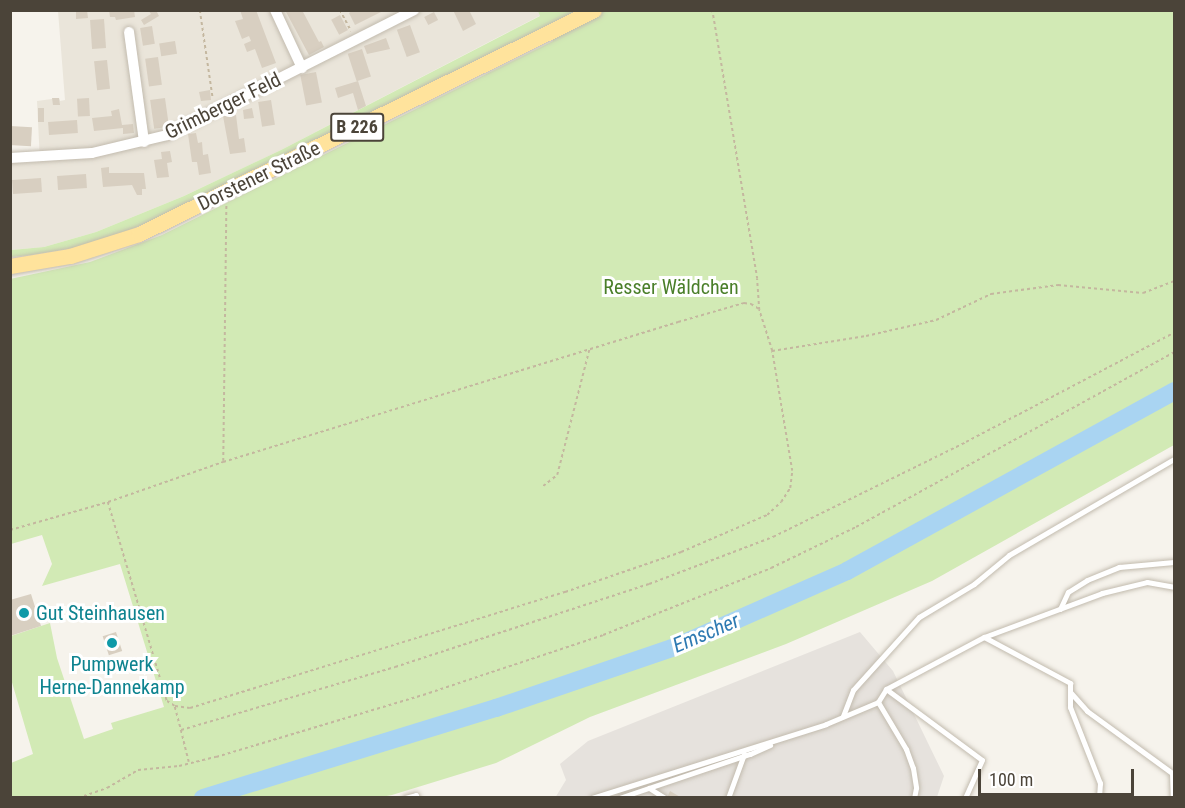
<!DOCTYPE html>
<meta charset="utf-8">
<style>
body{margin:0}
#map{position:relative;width:1185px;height:808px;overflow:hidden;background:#f6f3ec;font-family:"Roboto Condensed",sans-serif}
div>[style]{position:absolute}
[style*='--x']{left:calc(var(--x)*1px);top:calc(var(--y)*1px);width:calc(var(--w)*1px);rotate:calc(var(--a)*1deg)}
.residential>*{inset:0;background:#eae5da}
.industrial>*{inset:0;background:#e6e2dd}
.green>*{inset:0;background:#d2eab5}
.river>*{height:18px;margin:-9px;padding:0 9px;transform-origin:9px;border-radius:9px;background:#a9d4f2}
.building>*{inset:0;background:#d8cfc1;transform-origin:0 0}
.path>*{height:1.5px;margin-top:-0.75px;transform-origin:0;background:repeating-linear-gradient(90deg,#c4b79f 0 3px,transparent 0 6px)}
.roads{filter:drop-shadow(0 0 2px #c2bbae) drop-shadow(0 0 2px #c2bbae)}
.lane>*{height:5px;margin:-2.5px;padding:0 2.5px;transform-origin:2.5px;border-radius:2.5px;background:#fff}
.street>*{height:10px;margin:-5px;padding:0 5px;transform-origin:5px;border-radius:5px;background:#fff}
.primary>*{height:15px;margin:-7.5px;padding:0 7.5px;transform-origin:7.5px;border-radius:7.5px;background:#ffe39c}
.dots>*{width:16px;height:16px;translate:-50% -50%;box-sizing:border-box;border:3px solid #fff;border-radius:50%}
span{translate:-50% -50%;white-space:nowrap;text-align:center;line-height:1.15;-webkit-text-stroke:6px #fff;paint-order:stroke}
.shield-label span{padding:2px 4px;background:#fff;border:2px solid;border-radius:4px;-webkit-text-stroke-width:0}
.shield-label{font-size:18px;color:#4b4439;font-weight:700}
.street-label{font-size:20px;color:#4b4439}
.park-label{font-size:20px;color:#4a7f2a}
.culture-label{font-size:20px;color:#0d838f}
.left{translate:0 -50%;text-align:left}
.water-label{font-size:21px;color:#2e7ab2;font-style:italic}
.frame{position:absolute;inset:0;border:12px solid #4b4439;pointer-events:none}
.scale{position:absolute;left:978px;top:769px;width:156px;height:27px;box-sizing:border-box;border:3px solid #4b4439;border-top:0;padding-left:8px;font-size:18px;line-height:21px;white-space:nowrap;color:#4b4439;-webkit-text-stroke:4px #fff;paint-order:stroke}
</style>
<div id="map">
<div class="residential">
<i style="clip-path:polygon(538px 10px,541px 15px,281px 150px,184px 196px,96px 232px,44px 247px,11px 250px,10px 163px,40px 162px,37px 101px,59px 98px,60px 101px,65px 100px,58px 11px)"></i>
</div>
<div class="industrial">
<i style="clip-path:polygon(860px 632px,893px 671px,944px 776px,937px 797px,555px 798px,566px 780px,560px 764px,588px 741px)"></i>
</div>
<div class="green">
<i style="clip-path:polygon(538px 11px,1174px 11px,1174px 445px,932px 581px,786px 644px,590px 717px,496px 763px,392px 795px,376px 798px,11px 797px,11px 763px,33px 754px,11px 679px,11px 636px,50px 623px,57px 658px,84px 739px,113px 729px,111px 723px,164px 707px,120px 564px,42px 586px,52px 564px,42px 535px,11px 544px,10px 279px,90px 262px,162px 235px,553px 41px,546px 27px,172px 212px,116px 236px,80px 247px,31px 255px,11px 257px,11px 250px,44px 247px,96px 232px,184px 196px,281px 150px,540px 16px)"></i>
</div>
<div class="river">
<i style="--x:203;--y:798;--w:307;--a:-17.1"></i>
<i style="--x:496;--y:708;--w:189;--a:-18.8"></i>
<i style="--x:675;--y:647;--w:188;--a:-23.8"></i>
<i style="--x:847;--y:571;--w:373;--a:-28.8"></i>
</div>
<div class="building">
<i style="clip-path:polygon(76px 10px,87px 10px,88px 18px,76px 19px)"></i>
<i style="clip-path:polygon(109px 10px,134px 10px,135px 17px,116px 20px,115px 17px,110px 17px)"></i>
<i style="clip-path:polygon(148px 10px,156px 10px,159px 16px,144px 25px,141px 20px,151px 14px)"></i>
<i style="clip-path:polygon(240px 10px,256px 10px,276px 63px,262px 68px,255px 49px,247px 52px,244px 44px,251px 41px,249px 36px,242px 39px,235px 21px,243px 19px)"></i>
<i style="clip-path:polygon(285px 10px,302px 10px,319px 42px,321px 41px,324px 47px,309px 55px)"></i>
<i style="clip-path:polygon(353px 10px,385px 10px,355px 25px,349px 13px)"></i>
<i style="clip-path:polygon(453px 10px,469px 10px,476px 24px,463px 31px)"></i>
<i style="left:434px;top:12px;width:9px;height:11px;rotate:63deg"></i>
<i style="left:340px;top:15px;width:17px;height:10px;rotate:62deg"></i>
<i style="left:104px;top:19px;width:29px;height:14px;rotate:86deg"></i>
<i style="left:410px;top:25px;width:29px;height:14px;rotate:70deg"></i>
<i style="left:152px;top:26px;width:18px;height:12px;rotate:81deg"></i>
<i style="clip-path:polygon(386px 38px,390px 49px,367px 54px,364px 46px)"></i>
<i style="left:175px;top:41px;width:13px;height:16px;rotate:81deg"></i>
<i style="left:362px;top:49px;width:29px;height:15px;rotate:72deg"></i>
<i style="left:158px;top:57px;width:28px;height:13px;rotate:82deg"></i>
<i style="left:107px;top:60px;width:29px;height:13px;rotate:84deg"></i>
<i style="left:316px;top:72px;width:31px;height:16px;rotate:79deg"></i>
<i style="clip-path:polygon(358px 81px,366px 106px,358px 110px,353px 93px,338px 98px,335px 88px)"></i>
<i style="clip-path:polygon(210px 90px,211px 100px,201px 101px,199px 92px)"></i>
<i style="clip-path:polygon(52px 98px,59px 98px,60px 105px,53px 105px)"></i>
<i style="left:89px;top:98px;width:18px;height:12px;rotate:87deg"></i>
<i style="left:165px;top:98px;width:29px;height:15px;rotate:82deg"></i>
<i style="left:271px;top:100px;width:25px;height:13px;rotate:81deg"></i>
<i style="left:38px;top:108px;width:6px;height:14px"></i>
<i style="clip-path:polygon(252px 108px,254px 118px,244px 119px,243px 110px)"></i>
<i style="clip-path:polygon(119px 109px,122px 125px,133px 124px,134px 133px,123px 134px,123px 128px,94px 131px,92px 118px,112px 116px,111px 111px)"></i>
<i style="clip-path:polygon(236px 115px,239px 139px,244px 138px,246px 152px,230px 154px,223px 116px)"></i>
<i style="left:77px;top:120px;width:13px;height:29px;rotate:86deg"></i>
<i style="left:10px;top:126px;width:22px;height:19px;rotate:3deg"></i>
<i style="clip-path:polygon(196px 133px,198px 143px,202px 142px,203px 155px,208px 154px,211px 173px,199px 175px,197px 162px,192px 162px,188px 134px)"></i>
<i style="clip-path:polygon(170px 151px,172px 162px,167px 163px,169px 177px,157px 178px,154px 160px,162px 159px,161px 152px)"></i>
<i style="clip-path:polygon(109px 167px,109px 173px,144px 173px,146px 189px,142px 189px,142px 195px,137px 195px,132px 185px,103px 187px,101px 168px)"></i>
<i style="left:86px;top:174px;width:14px;height:29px;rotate:86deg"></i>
<i style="left:41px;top:178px;width:14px;height:29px;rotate:86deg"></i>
<i style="clip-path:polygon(31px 594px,41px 626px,10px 636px,10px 600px)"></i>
<i style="left:116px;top:632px;width:20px;height:14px;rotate:72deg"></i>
<i style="clip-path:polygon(670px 791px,682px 798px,667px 798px)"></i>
</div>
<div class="path">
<i style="--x:200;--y:10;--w:90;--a:81.7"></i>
<i style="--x:340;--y:10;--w:24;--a:62"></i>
<i style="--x:772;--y:351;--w:95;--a:-9.1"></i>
<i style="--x:866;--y:336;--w:72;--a:-12.9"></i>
<i style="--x:936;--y:320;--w:61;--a:-25.3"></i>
<i style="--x:991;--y:294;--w:68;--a:-7.7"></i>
<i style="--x:1058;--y:285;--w:85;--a:5.4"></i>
<i style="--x:1143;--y:293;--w:33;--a:-21"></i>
<i style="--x:223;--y:461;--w:257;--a:-89.3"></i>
<i style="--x:543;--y:486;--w:18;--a:-38"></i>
<i style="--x:557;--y:475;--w:129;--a:-75.6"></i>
<i style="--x:108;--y:502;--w:208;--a:73.5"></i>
<i style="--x:167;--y:701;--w:9;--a:32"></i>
<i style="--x:175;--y:706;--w:15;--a:8"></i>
<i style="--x:190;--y:708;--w:393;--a:-17.2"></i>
<i style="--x:565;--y:592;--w:123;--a:-19"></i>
<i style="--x:681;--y:552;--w:94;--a:-23.3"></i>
<i style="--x:767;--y:515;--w:19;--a:-43"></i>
<i style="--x:781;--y:502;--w:17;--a:-57"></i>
<i style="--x:790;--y:488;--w:17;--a:-83"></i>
<i style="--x:792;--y:471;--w:122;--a:-99.5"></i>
<i style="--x:772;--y:351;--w:43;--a:-107.6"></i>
<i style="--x:759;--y:310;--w:31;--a:-94"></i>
<i style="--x:757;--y:279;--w:273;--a:-99.5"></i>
<i style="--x:10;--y:530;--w:102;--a:-15.9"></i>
<i style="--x:108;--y:502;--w:122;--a:-19.2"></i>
<i style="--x:223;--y:462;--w:476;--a:-17.1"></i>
<i style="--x:678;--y:322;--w:69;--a:-16.1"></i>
<i style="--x:744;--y:303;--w:7;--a:8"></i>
<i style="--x:751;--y:304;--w:9;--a:32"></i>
<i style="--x:175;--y:707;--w:24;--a:75"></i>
<i style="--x:181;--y:730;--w:223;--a:-16.4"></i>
<i style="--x:395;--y:667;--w:267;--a:-18.1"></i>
<i style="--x:649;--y:584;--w:133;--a:-20.8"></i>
<i style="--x:773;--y:537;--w:215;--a:-26.2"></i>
<i style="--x:966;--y:442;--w:235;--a:-27.7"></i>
<i style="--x:181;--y:730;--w:33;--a:76"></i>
<i style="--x:78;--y:798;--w:31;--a:-19"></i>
<i style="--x:107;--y:788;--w:36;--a:-30"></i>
<i style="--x:138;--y:770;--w:41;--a:-5.6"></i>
<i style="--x:179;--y:766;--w:38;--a:-14"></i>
<i style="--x:216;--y:757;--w:222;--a:-16.7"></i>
<i style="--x:429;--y:693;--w:183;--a:-18.4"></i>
<i style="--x:603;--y:635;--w:181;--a:-21.7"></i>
<i style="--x:771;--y:568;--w:94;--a:-25.8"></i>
<i style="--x:856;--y:527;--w:363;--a:-28.8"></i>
</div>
<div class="roads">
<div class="lane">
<i style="--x:1060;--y:609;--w:19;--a:-65"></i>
<i style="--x:1068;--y:592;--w:22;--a:-32"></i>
<i style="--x:1087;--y:580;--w:35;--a:-22"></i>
<i style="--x:1119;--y:567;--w:55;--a:-5.2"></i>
<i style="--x:984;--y:637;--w:98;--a:28.1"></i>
<i style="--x:1070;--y:683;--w:24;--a:90"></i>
<i style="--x:1070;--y:707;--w:82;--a:68.5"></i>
<i style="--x:1100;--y:783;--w:15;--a:94"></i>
<i style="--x:886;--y:689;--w:119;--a:36.5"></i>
<i style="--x:982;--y:760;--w:42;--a:114.1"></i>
<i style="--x:1071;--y:693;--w:24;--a:48"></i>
<i style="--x:1087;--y:711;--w:105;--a:36.1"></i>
<i style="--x:1172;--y:773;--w:25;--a:88"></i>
<i style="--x:878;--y:702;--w:55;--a:59.2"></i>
<i style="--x:906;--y:749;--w:20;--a:70"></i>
<i style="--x:913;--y:768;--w:20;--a:81"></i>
<i style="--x:916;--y:788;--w:10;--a:101"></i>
<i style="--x:843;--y:716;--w:28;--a:-69"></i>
<i style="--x:853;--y:690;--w:98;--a:-47.9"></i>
<i style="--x:919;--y:617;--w:64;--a:-31"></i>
<i style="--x:974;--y:584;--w:45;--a:-39.6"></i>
<i style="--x:1009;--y:555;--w:191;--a:-30.2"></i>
<i style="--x:649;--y:788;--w:19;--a:32"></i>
<i style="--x:405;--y:798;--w:11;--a:-15"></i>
<i style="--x:416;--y:795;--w:3;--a:72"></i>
<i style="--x:592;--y:798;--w:245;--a:-17.5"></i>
<i style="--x:826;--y:724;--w:56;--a:-22.9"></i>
<i style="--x:878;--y:702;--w:15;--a:-58"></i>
<i style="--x:886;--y:689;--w:111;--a:-28"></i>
<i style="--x:984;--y:637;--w:126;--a:-20.4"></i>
<i style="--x:1102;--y:593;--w:46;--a:-13.7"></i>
<i style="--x:1147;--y:582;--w:27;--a:10"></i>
<i style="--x:619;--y:798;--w:138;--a:-18.6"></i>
<i style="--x:750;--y:754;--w:22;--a:-24"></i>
<i style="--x:728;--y:798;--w:47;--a:-70"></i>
</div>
<div class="street">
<i style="--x:275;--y:10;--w:64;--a:65"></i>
<i style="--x:129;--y:32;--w:111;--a:82.2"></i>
<i style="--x:10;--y:158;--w:82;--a:-3.5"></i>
<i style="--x:92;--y:153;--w:77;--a:-13.5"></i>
<i style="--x:167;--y:135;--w:277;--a:-26.8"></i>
</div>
<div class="primary">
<i style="--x:10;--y:266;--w:61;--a:-9.5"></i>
<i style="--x:70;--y:256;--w:72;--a:-17.7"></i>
<i style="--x:139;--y:234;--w:507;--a:-26.21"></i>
</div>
</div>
<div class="dots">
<i style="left:24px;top:613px;background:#0f9aa8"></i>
<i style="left:112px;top:643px;background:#0f9aa8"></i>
</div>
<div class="shield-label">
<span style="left:357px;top:127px">B 226</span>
</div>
<div class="street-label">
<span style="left:223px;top:106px;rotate:-26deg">Grimberger Feld</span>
<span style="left:259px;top:176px;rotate:-26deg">Dorstener Straße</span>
</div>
<div class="park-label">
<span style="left:671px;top:287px">Resser Wäldchen</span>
</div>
<div class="culture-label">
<span class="left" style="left:36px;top:613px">Gut Steinhausen</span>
<span style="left:112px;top:676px">Pumpwerk<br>Herne-Dannekamp</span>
</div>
<div class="water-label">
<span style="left:706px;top:633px;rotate:-23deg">Emscher</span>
</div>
<div class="frame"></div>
<div class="scale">100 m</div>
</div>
